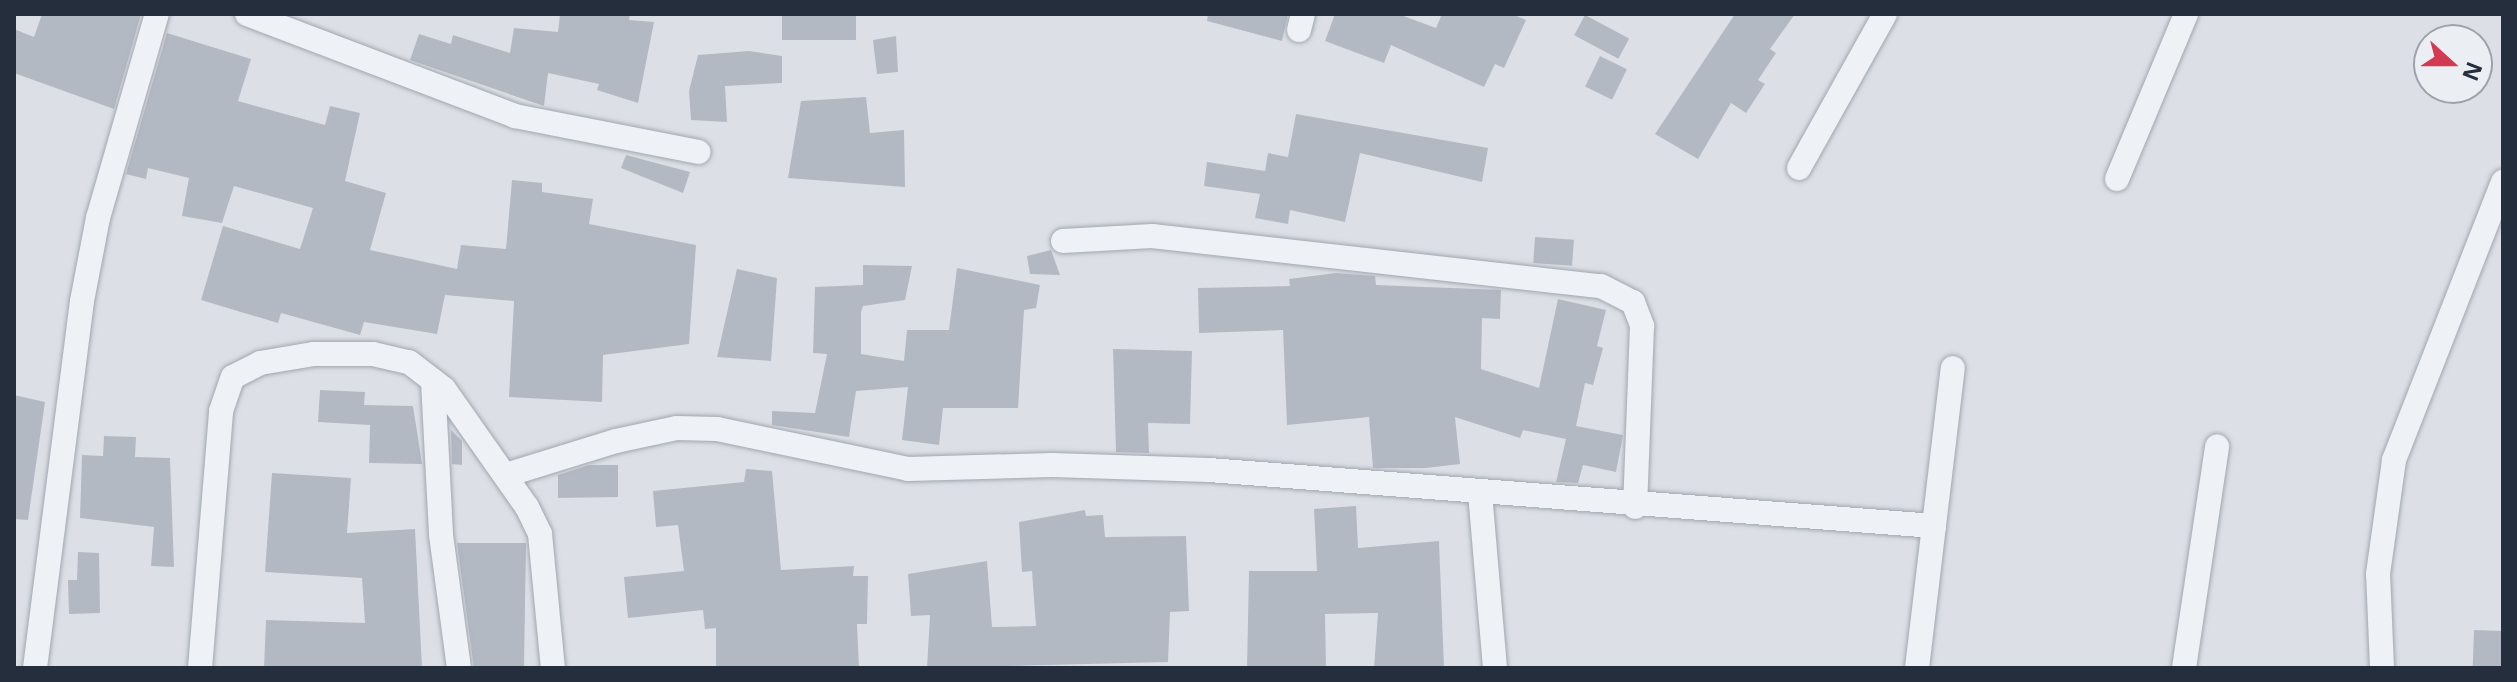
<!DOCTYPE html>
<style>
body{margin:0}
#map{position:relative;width:2517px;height:682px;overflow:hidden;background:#dce0e6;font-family:"Open Sans",sans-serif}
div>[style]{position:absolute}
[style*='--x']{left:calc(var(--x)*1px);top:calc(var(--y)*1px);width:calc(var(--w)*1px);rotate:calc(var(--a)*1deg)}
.building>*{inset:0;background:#b3b9c3;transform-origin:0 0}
.roads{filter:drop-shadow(0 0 2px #a1a7b0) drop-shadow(0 0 2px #a1a7b0)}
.street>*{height:24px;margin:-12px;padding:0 12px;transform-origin:12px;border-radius:12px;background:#eef1f5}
span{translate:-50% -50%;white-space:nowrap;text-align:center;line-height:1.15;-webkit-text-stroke:6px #ebeff4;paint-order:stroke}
.frame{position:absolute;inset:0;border:16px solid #252e3d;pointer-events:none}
.north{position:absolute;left:2413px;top:24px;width:80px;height:80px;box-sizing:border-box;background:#ebeff4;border:2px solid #9ca2ab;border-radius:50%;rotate:111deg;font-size:22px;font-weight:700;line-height:32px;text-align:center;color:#252e3d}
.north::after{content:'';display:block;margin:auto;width:28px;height:36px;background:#d23a53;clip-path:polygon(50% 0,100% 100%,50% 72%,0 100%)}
</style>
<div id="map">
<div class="building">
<i style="clip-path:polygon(42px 14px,141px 14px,114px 109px,14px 73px,14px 29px,34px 37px)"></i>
<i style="clip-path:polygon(560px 14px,630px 14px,629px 20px,654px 22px,638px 103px,597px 90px,599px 84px,548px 73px,544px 106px,410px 60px,419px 34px,451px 44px,453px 35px,510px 53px,514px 28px,558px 32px)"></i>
<i style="left:782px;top:14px;width:74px;height:26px"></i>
<i style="clip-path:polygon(1208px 14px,1288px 14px,1282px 41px,1207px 21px)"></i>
<i style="clip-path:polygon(1335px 14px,1398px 14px,1436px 28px,1442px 14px,1512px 14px,1526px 20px,1504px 68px,1495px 64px,1484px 87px,1391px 45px,1384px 63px,1325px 41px)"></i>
<i style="clip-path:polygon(1735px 14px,1795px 14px,1770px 49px,1776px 53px,1758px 80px,1765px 84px,1746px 113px,1731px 103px,1698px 159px,1655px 134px)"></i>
<i style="left:1585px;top:15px;width:50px;height:23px;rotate:28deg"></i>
<i style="clip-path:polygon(167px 33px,251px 59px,238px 101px,325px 125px,330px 106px,360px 113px,345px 181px,386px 193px,370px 250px,457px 269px,461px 245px,506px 249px,512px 180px,542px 183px,542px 192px,593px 199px,589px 224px,696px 245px,689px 344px,603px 355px,602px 402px,509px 397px,514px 301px,445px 295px,437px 334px,364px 322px,360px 335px,281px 313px,278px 323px,201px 300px,223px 226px,300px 249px,313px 208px,234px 186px,222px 223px,182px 216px,189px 178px,148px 168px,146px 179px,126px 174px)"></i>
<i style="clip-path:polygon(896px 36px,898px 72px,877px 74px,873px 40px)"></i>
<i style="clip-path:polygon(749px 51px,782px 56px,782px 83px,725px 86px,727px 122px,691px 120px,689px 91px,698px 55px)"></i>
<i style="left:1600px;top:56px;width:30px;height:34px;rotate:26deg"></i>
<i style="clip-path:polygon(866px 97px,870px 133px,904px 130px,905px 187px,788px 178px,801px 101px)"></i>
<i style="clip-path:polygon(1296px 114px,1488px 148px,1482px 182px,1360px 153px,1345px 222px,1290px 210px,1288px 224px,1255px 218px,1260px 194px,1204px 186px,1207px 162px,1265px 171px,1268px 153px,1288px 157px)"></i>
<i style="clip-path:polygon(626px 155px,690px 172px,683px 193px,621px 168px)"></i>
<i style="left:1535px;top:237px;width:39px;height:26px;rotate:4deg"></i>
<i style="clip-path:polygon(1051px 250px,1060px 275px,1030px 274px,1027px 256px)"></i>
<i style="clip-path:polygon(863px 265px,912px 266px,905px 300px,863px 306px,861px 312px,861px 354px,904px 361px,907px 330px,949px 330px,957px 268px,1040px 285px,1036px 308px,1024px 310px,1018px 408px,943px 408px,939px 445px,902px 440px,908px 387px,856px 391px,849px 437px,772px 425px,772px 411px,815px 413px,827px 354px,813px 353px,815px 287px,863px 285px)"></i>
<i style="clip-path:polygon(737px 269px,777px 278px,771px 361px,717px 357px)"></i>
<i style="clip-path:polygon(1336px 273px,1375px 276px,1376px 285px,1501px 290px,1500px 319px,1482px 318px,1481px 369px,1539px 388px,1558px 299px,1606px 310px,1597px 346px,1603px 348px,1593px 385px,1585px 383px,1576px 426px,1623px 435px,1616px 472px,1583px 465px,1578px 483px,1556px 482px,1566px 439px,1523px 430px,1520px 438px,1455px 417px,1460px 464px,1426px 468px,1373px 468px,1369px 417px,1287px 425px,1283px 330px,1199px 333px,1198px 288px,1290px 286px,1289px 279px)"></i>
<i style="clip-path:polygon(1113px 349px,1192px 351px,1190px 424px,1148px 423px,1149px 453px,1116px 452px)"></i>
<i style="clip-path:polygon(320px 390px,365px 392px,364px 405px,413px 406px,422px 464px,369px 463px,370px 425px,318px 422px)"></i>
<i style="clip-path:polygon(14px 395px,45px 402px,28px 520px,14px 519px)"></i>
<i style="clip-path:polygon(451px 430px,462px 441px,462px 465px,452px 464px)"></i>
<i style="clip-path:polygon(104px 436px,136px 437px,135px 457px,170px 458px,174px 567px,151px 566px,154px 527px,80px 518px,82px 455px,103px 456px)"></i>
<i style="clip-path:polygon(589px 465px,618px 465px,618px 497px,558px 498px,558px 475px)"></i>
<i style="clip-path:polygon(746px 469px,772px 471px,781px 570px,854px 566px,853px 576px,868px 576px,867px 624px,857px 624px,859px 667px,716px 666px,716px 628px,705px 629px,703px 610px,628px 618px,624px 577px,684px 571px,678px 525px,656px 527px,653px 491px,744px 482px)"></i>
<i style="clip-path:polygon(272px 473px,351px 478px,347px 533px,415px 529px,422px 668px,264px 668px,266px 620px,365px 623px,362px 578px,265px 572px)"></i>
<i style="clip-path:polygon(1356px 506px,1358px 548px,1439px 541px,1444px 668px,1374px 668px,1378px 613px,1325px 614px,1326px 668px,1247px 668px,1249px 571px,1317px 571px,1314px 509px)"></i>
<i style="clip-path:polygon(1085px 510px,1086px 516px,1103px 515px,1105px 537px,1186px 536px,1189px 611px,1170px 612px,1168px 662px,927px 668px,930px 615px,911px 616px,908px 574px,987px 561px,992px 627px,1036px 626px,1032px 571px,1022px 572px,1019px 522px)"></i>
<i style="clip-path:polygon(457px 543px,526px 543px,524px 668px,474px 668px)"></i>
<i style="clip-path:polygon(78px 552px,99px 553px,100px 613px,69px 614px,68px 580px,77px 580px)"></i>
<i style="left:2474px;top:630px;width:29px;height:38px;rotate:2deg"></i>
</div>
<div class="roads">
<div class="street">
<i style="--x:247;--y:14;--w:287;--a:20.8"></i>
<i style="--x:515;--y:116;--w:187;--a:11.1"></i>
<i style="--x:1299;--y:30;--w:16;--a:-76"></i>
<i style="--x:1799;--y:168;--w:176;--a:-60.8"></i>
<i style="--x:2117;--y:179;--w:179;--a:-67.3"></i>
<i style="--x:1063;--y:241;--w:89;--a:-3.2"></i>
<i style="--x:1152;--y:236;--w:452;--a:6.4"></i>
<i style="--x:1601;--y:286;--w:36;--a:27"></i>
<i style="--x:1633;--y:302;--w:26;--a:69"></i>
<i style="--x:1642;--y:326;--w:181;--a:92.2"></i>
<i style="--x:433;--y:381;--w:154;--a:87"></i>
<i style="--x:441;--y:535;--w:134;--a:82.3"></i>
<i style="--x:506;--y:475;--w:115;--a:-17.2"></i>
<i style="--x:616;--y:441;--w:62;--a:-12"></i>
<i style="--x:677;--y:428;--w:40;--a:1.4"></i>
<i style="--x:717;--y:429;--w:195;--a:11.8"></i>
<i style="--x:908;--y:469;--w:144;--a:-1.6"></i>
<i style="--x:1052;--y:465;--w:157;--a:1.8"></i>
<i style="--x:1209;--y:470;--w:727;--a:4.42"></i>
<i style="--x:1480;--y:493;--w:176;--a:85.1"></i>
<i style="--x:35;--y:668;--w:370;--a:-82.7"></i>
<i style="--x:82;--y:301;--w:85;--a:-79.1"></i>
<i style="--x:98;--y:218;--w:212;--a:-73.9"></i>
<i style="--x:200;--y:668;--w:258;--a:-85.3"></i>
<i style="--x:221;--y:411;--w:36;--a:-71"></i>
<i style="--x:233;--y:377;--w:30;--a:-27"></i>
<i style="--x:260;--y:363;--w:55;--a:-9.5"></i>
<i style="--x:314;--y:354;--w:59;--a:0"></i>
<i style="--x:373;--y:354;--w:37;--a:13"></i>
<i style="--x:409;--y:362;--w:44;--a:37.6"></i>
<i style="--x:444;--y:389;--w:144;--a:54.9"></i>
<i style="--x:527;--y:507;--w:30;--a:64"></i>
<i style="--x:540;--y:534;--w:135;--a:84.5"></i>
<i style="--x:1917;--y:668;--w:302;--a:-83.2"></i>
<i style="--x:2184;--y:668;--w:224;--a:-81.5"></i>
<i style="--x:2382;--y:668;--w:94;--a:-92.4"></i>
<i style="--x:2378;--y:574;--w:115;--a:-82"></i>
<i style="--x:2394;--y:460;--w:299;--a:-68.6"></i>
</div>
</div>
<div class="frame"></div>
<div class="north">N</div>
</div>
